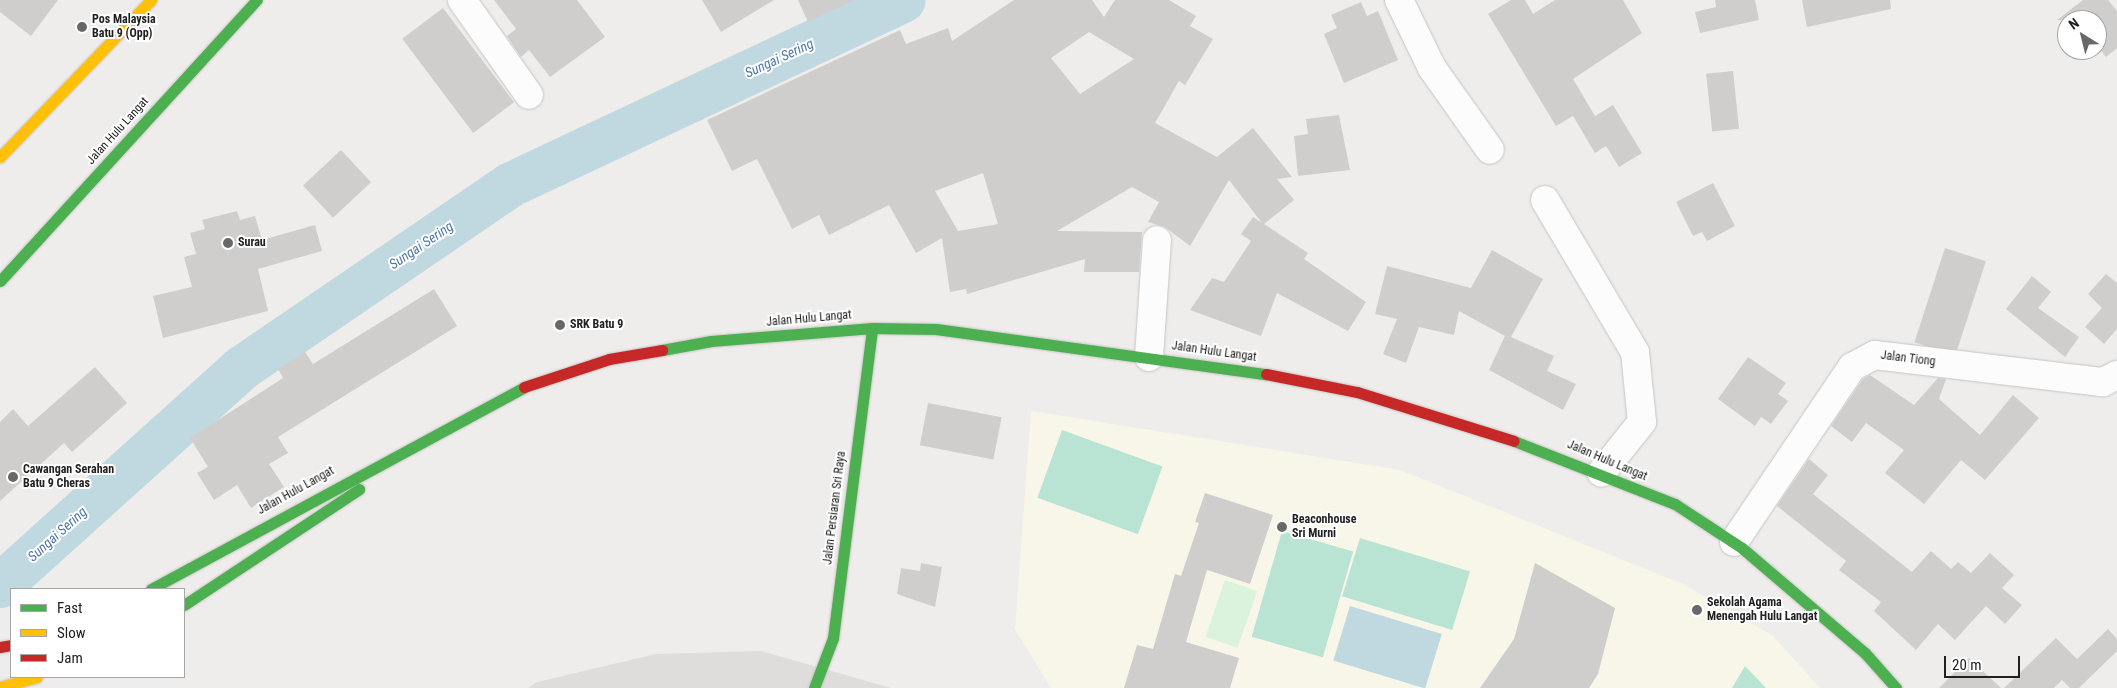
<!DOCTYPE html>
<style>
body{margin:0}
#map{position:relative;width:2117px;height:688px;overflow:hidden;background:#efedeb;font-family:"Roboto Condensed",sans-serif}
div>[style]{position:absolute}
[style*='--x']{left:calc(var(--x)*1px);top:calc(var(--y)*1px);width:calc(var(--w)*1px);rotate:calc(var(--a)*1deg)}
.residential>*{inset:0;background:#dedddc}
.education>*{inset:0;background:#f7f6e8}
.park>*{inset:0;background:#dbf2dc;transform-origin:0 0}
.pitch>*{inset:0;background:#b9e3d3;transform-origin:0 0}
.water>*{inset:0;background:#c0d8e0;transform-origin:0 0}
.river>*{height:45px;margin:-22.5px;padding:0 22.5px;transform-origin:22.5px;border-radius:22.5px;background:#c0d8e0}
.building>*{inset:0;background:#d0cecc;transform-origin:0 0}
.roads{filter:drop-shadow(0 0 1px #c6c5c4) drop-shadow(0 0 1px #c6c5c4)}
.street>*{height:28px;margin:-14px;padding:0 14px;transform-origin:14px;border-radius:14px;background:#fdfcfc}
.fast>*{height:11px;margin:-5.5px;padding:0 5.5px;transform-origin:5.5px;border-radius:5.5px;background:#4caf50}
.slow>*{height:11px;margin:-5.5px;padding:0 5.5px;transform-origin:5.5px;border-radius:5.5px;background:#ffc107}
.jam>*{height:11px;margin:-5.5px;padding:0 5.5px;transform-origin:5.5px;border-radius:5.5px;background:#c62828}
.dots>*{width:14px;height:14px;translate:-50% -50%;box-sizing:border-box;border:2px solid #fff;border-radius:50%}
span{translate:-50% -50%;white-space:nowrap;text-align:center;line-height:1.15;-webkit-text-stroke:4px #fff;paint-order:stroke}
.poi-label{font-size:12px;color:#212121;font-weight:700}
.left{translate:0 -50%;text-align:left}
.street-label{font-size:12px;color:#212121}
.water-label{font-size:14px;color:#4f78a5;font-style:italic}
.legend{position:absolute;left:10px;top:588px;width:175px;height:90px;box-sizing:border-box;background:#fff;border:1px solid #a6a6a6;margin:0;padding:6px 9px;list-style:none;font-size:15px;color:#212121}
.legend li{display:flex;align-items:center;gap:10px;height:25px}
.legend b{width:25px;border:1px solid #a6a6a6}
.north{position:absolute;left:2057px;top:10px;width:50px;height:50px;box-sizing:border-box;background:#fff;border:1px solid #a6a6a6;border-radius:50%;rotate:324deg;font-size:14px;font-weight:700;line-height:20px;text-align:center;color:#212121}
.north::after{content:'';display:block;margin:auto;width:18px;height:22px;background:#696868;clip-path:polygon(50% 0,100% 100%,50% 72%,0 100%)}
.scale{position:absolute;left:1944px;top:656px;width:76px;height:22px;box-sizing:border-box;border:2px solid #212121;border-top:0;padding-left:6px;font-size:15px;line-height:18px;white-space:nowrap;color:#212121;-webkit-text-stroke:4px #fff;paint-order:stroke}
</style>
<div id="map">
<div class="residential">
<i style="clip-path:polygon(761px 651px,891px 688px,528px 688px,537px 682px,656px 654px)"></i>
</div>
<div class="education">
<i style="clip-path:polygon(1031px 411px,1400px 470px,1683px 584px,1773px 636px,1820px 688px,1051px 688px,1015px 629px)"></i>
</div>
<div class="park">
<i style="left:1225px;top:580px;width:34px;height:60px;rotate:19deg"></i>
</div>
<div class="pitch">
<i style="left:1062px;top:430px;width:107px;height:72px;rotate:20deg"></i>
<i style="left:1282px;top:531px;width:74px;height:110px;rotate:16deg"></i>
<i style="left:1360px;top:538px;width:115px;height:61px;rotate:17deg"></i>
<i style="clip-path:polygon(1745px 666px,1766px 688px,1732px 688px)"></i>
</div>
<div class="water">
<i style="left:1350px;top:606px;width:96px;height:57px;rotate:17deg"></i>
</div>
<div class="river">
<i style="--x:0;--y:585;--w:324;--a:-42"></i>
<i style="--x:241;--y:368;--w:325;--a:-34.3"></i>
<i style="--x:509;--y:185;--w:435;--a:-25.2"></i>
</div>
<div class="building">
<i style="clip-path:polygon(0 0,58px 0,31px 36px,0 12px)"></i>
<i style="clip-path:polygon(494px 0,577px 0,605px 37px,550px 77px,529px 50px,521px 57px,507px 36px,516px 29px)"></i>
<i style="clip-path:polygon(702px 0,774px 0,721px 32px)"></i>
<i style="clip-path:polygon(798px 0,854px 0,808px 22px)"></i>
<i style="clip-path:polygon(evenodd,1014px 0,1092px 0,1104px 17px,1115px 0,1169px 0,1196px 16px,1190px 26px,1213px 39px,1185px 85px,1179px 81px,1155px 123px,1217px 157px,1253px 128px,1292px 177px,1277px 179px,1294px 200px,1264px 224px,1308px 253px,1304px 259px,1366px 302px,1348px 331px,1277px 293px,1261px 336px,1190px 310px,1212px 278px,1224px 282px,1251px 241px,1241px 234px,1253px 217px,1262px 223px,1229px 180px,1190px 246px,1165px 227px,1148px 222px,1159px 202px,1132px 187px,1057px 231px,1142px 232px,1139px 272px,1084px 272px,1085px 259px,967px 294px,966px 289px,950px 292px,942px 238px,916px 253px,889px 205px,829px 235px,819px 215px,792px 229px,757px 159px,732px 171px,707px 120px,900px 30px,906px 44px,948px 28px,952px 41px,1014px 0,1089px 32px,1134px 59px,1080px 94px,1051px 58px,1089px 32px,1014px 0,983px 173px,998px 224px,958px 231px,935px 191px,983px 173px)"></i>
<i style="clip-path:polygon(1511px 0,1525px 0,1533px 14px,1555px 0,1623px 0,1642px 33px,1573px 79px,1595px 116px,1613px 105px,1642px 153px,1619px 167px,1606px 146px,1595px 153px,1573px 116px,1556px 126px,1488px 14px)"></i>
<i style="clip-path:polygon(1715px 0,1755px 0,1759px 20px,1700px 33px,1695px 12px,1716px 7px)"></i>
<i style="clip-path:polygon(1802px 0,1890px 0,1891px 9px,1807px 27px)"></i>
<i style="clip-path:polygon(2083px 0,2108px 0,2117px 11px,2117px 48px,2106px 57px,2097px 45px,2097px 20px,2057px 20px)"></i>
<i style="clip-path:polygon(1361px 2px,1367px 16px,1378px 11px,1398px 60px,1344px 83px,1324px 34px,1337px 28px,1331px 15px)"></i>
<i style="left:443px;top:8px;width:118px;height:51px;rotate:53deg"></i>
<i style="left:1733px;top:71px;width:58px;height:27px;rotate:84deg"></i>
<i style="clip-path:polygon(1339px 115px,1350px 170px,1298px 176px,1294px 136px,1308px 134px,1306px 119px)"></i>
<i style="left:341px;top:150px;width:44px;height:52px;rotate:47deg"></i>
<i style="clip-path:polygon(1713px 183px,1735px 226px,1707px 241px,1702px 232px,1693px 236px,1676px 202px)"></i>
<i style="clip-path:polygon(237px 211px,240px 220px,255px 216px,262px 240px,315px 225px,322px 251px,258px 269px,268px 311px,163px 338px,153px 296px,192px 287px,184px 257px,196px 254px,190px 233px,205px 229px,202px 220px)"></i>
<i style="left:1945px;top:248px;width:43px;height:99px;rotate:18deg"></i>
<i style="clip-path:polygon(1492px 250px,1543px 279px,1511px 337px,1554px 356px,1547px 371px,1576px 384px,1563px 410px,1489px 370px,1505px 336px,1459px 311px,1454px 335px,1419px 327px,1406px 363px,1383px 354px,1397px 319px,1375px 314px,1387px 266px,1471px 288px)"></i>
<i style="clip-path:polygon(2106px 274px,2117px 283px,2117px 329px,2104px 344px,2085px 327px,2102px 308px,2088px 294px)"></i>
<i style="clip-path:polygon(2032px 276px,2051px 292px,2038px 308px,2079px 337px,2065px 357px,2006px 309px)"></i>
<i style="clip-path:polygon(434px 289px,457px 326px,278px 437px,288px 453px,269px 464px,284px 487px,251px 508px,237px 485px,214px 500px,197px 473px,208px 467px,190px 438px,283px 378px,278px 369px,305px 352px,313px 364px)"></i>
<i style="clip-path:polygon(1748px 357px,1786px 383px,1778px 394px,1788px 401px,1771px 424px,1761px 417px,1755px 426px,1718px 399px)"></i>
<i style="clip-path:polygon(95px 367px,127px 403px,72px 452px,64px 443px,0 501px,0 422px,13px 409px,28px 426px)"></i>
<i style="clip-path:polygon(1870px 375px,1914px 405px,1938px 378px,1946px 379px,1939px 399px,1980px 435px,2013px 395px,2039px 418px,1985px 480px,1961px 460px,1924px 504px,1885px 473px,1904px 450px,1866px 423px,1852px 442px,1831px 426px,1863px 379px)"></i>
<i style="left:928px;top:403px;width:75px;height:43px;rotate:11deg"></i>
<i style="clip-path:polygon(1809px 459px,1828px 475px,1813px 494px,1912px 572px,1931px 551px,1951px 569px,1958px 562px,1971px 573px,1990px 553px,2014px 575px,2002px 588px,2022px 605px,2005px 624px,1986px 606px,1955px 640px,1938px 624px,1916px 650px,1874px 611px,1881px 602px,1839px 570px,1846px 561px,1777px 506px)"></i>
<i style="clip-path:polygon(1205px 493px,1273px 515px,1250px 584px,1207px 570px,1186px 642px,1239px 658px,1230px 688px,1124px 688px,1137px 645px,1153px 649px,1175px 574px,1181px 576px,1199px 523px,1195px 522px)"></i>
<i style="clip-path:polygon(921px 563px,942px 567px,935px 607px,897px 594px,901px 568px,920px 571px)"></i>
<i style="clip-path:polygon(1535px 563px,1615px 608px,1598px 674px,1589px 688px,1480px 688px,1514px 639px)"></i>
<i style="clip-path:polygon(2108px 629px,2117px 639px,2117px 651px,2079px 688px,2070px 688px,2062px 680px,2054px 688px,2004px 688px,2056px 638px,2077px 659px)"></i>
<i style="clip-path:polygon(1969px 658px,2001px 688px,1939px 688px)"></i>
</div>
<div class="roads">
<div class="street">
<i style="--x:462;--y:0;--w:116;--a:54.8"></i>
<i style="--x:1399;--y:0;--w:76;--a:64.1"></i>
<i style="--x:1432;--y:68;--w:100;--a:54.7"></i>
<i style="--x:1545;--y:200;--w:177;--a:59.4"></i>
<i style="--x:1635;--y:352;--w:70;--a:84.3"></i>
<i style="--x:1642;--y:422;--w:65;--a:128.8"></i>
<i style="--x:1149;--y:357;--w:117;--a:-86.1"></i>
<i style="--x:1734;--y:542;--w:211;--a:-56"></i>
<i style="--x:1852;--y:367;--w:26;--a:-28"></i>
<i style="--x:1875;--y:355;--w:230;--a:6.8"></i>
<i style="--x:2103;--y:382;--w:16;--a:-27"></i>
</div>
<div class="fast">
<i style="--x:0;--y:281;--w:381;--a:-47.6"></i>
<i style="--x:662;--y:350;--w:50;--a:-10.4"></i>
<i style="--x:711;--y:341;--w:162;--a:-4.6"></i>
<i style="--x:872;--y:328;--w:64;--a:0.9"></i>
<i style="--x:936;--y:329;--w:333;--a:7.8"></i>
<i style="--x:1514;--y:441;--w:173;--a:21.4"></i>
<i style="--x:1675;--y:504;--w:80;--a:33.3"></i>
<i style="--x:1742;--y:548;--w:162;--a:40.5"></i>
<i style="--x:1865;--y:653;--w:47;--a:48.5"></i>
<i style="--x:151;--y:589;--w:424;--a:-28.4"></i>
<i style="--x:184;--y:605;--w:210;--a:-33.5"></i>
<i style="--x:814;--y:688;--w:53;--a:-69.2"></i>
<i style="--x:833;--y:638;--w:312;--a:-82.8"></i>
</div>
<div class="slow">
<i style="--x:0;--y:157;--w:218;--a:-46.1"></i>
<i style="--x:0;--y:687;--w:38;--a:-15"></i>
</div>
<div class="jam">
<i style="--x:1266;--y:374;--w:93;--a:11.2"></i>
<i style="--x:1357;--y:392;--w:164;--a:17.3"></i>
<i style="--x:524;--y:387;--w:89;--a:-18.2"></i>
<i style="--x:609;--y:359;--w:54;--a:-9.6"></i>
<i style="--x:0;--y:647;--w:11;--a:-10"></i>
</div>
</div>
<div class="dots">
<i style="left:82px;top:27px;background:#696868"></i>
<i style="left:228px;top:243px;background:#696868"></i>
<i style="left:560px;top:325px;background:#696868"></i>
<i style="left:13px;top:477px;background:#696868"></i>
<i style="left:1282px;top:527px;background:#696868"></i>
<i style="left:1697px;top:610px;background:#696868"></i>
</div>
<div class="poi-label">
<span class="left" style="left:92px;top:27px">Pos Malaysia<br>Batu 9 (Opp)</span>
<span class="left" style="left:238px;top:243px">Surau</span>
<span class="left" style="left:570px;top:325px">SRK Batu 9</span>
<span class="left" style="left:23px;top:477px">Cawangan Serahan<br>Batu 9 Cheras</span>
<span class="left" style="left:1292px;top:527px">Beaconhouse<br>Sri Murni</span>
<span class="left" style="left:1707px;top:610px">Sekolah Agama<br>Menengah Hulu Langat</span>
</div>
<div class="street-label">
<span style="left:118px;top:131px;rotate:-48deg">Jalan Hulu Langat</span>
<span style="left:809px;top:319px;rotate:-5deg">Jalan Hulu Langat</span>
<span style="left:1214px;top:352px;rotate:8deg">Jalan Hulu Langat</span>
<span style="left:1908px;top:359px;rotate:7deg">Jalan Tiong</span>
<span style="left:1607px;top:461px;rotate:23deg">Jalan Hulu Langat</span>
<span style="left:296px;top:491px;rotate:-29deg">Jalan Hulu Langat</span>
<span style="left:835px;top:508px;rotate:-83deg">Jalan Persiaran Sri Raya</span>
</div>
<div class="water-label">
<span style="left:779px;top:58px;rotate:-25deg">Sungai Sering</span>
<span style="left:421px;top:245px;rotate:-34deg">Sungai Sering</span>
<span style="left:57px;top:534px;rotate:-42deg">Sungai Sering</span>
</div>
<ul class="legend">
<li><b style="height:6px;background:#4caf50"></b>Fast</li>
<li><b style="height:6px;background:#ffc107"></b>Slow</li>
<li><b style="height:6px;background:#c62828"></b>Jam</li>
</ul>
<div class="north">N</div>
<div class="scale">20 m</div>
</div>
